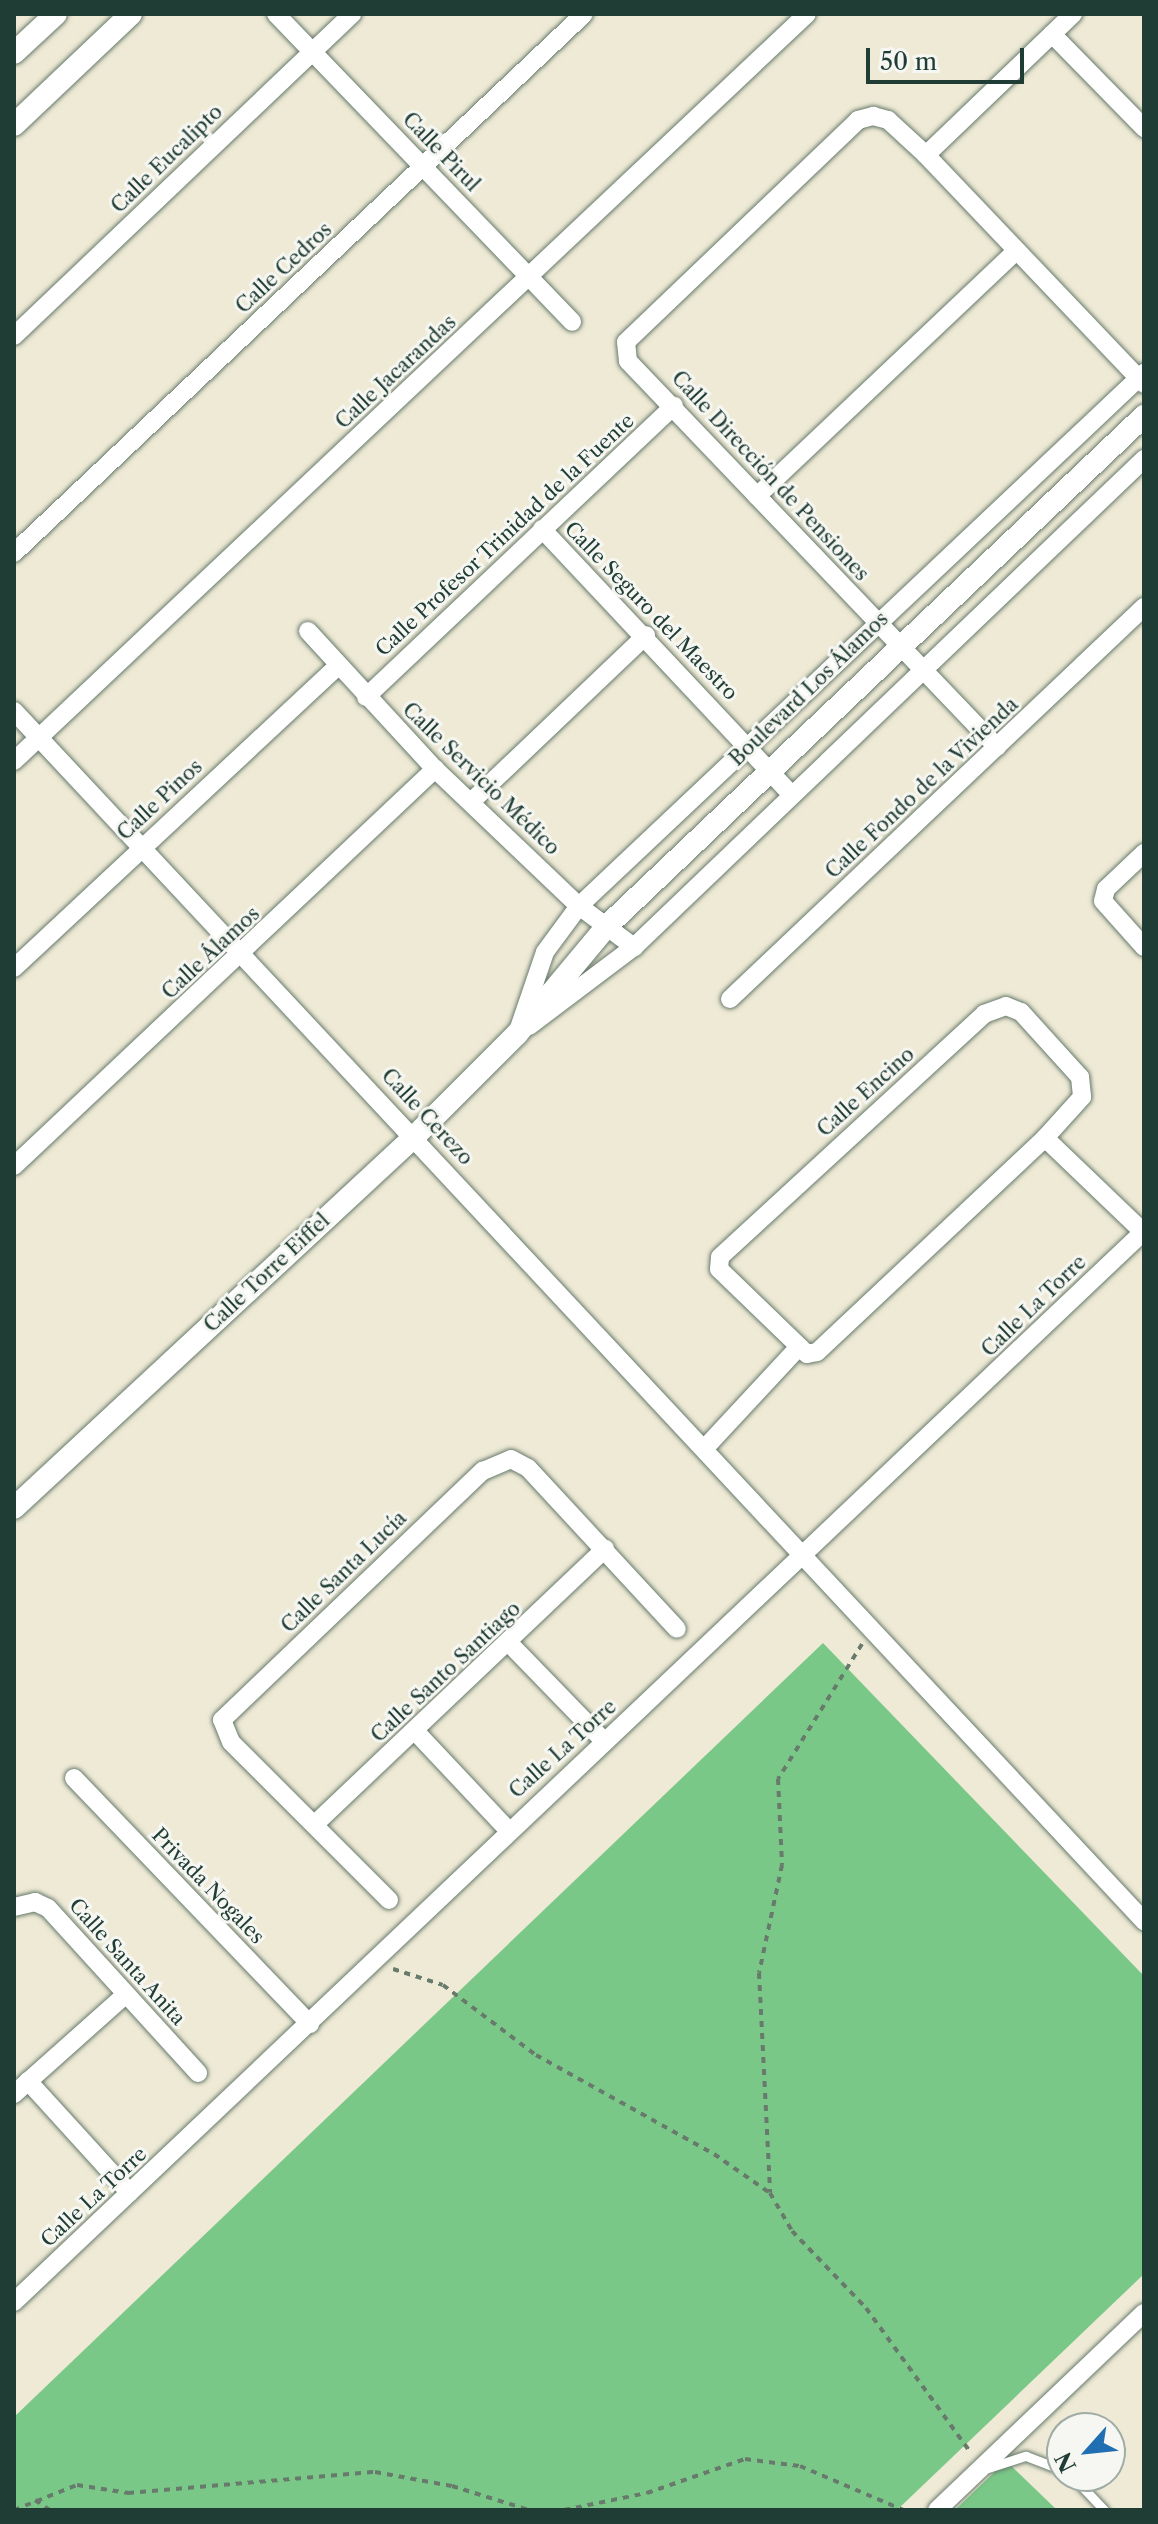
<!DOCTYPE html>
<meta charset="utf-8">
<style>
body{margin:0}
#map{position:relative;width:1158px;height:2524px;overflow:hidden;background:#eeead5;font-family:"Libre Caslon Text",serif}
div>[style]{position:absolute}
[style*='--x']{left:calc(var(--x)*1px);top:calc(var(--y)*1px);width:calc(var(--w)*1px);rotate:calc(var(--a)*1deg)}
.green>*{inset:0;background:#7ac887}
.path>*{height:4px;margin-top:-2px;transform-origin:0;background:repeating-linear-gradient(90deg,#677a6c 0 6px,transparent 0 12px)}
.roads{filter:drop-shadow(0 0 2px #677a6c) drop-shadow(0 0 2px #677a6c)}
.service>*{height:9px;margin:-4.5px;padding:0 4.5px;transform-origin:4.5px;border-radius:4.5px;background:#fff}
.minor>*{height:18px;margin:-9px;padding:0 9px;transform-origin:9px;border-radius:9px;background:#fff}
.tertiary>*{height:22px;margin:-11px;padding:0 11px;transform-origin:11px;border-radius:11px;background:#fff}
span{translate:-50% -50%;white-space:nowrap;text-align:center;line-height:1.15;-webkit-text-stroke:6px #f6f6f2;paint-order:stroke}
.street-label{font-size:20px;color:#1f3d34}
.frame{position:absolute;inset:0;border:16px solid #1f3d34;pointer-events:none}
.north{position:absolute;left:1046px;top:2412px;width:80px;height:80px;box-sizing:border-box;background:#f6f6f2;border:2px solid #a0aca6;border-radius:50%;rotate:243deg;font-size:22px;font-weight:700;line-height:32px;text-align:center;color:#1f3d34}
.north::after{content:'';display:block;margin:auto;width:28px;height:36px;background:#1f6fb2;clip-path:polygon(50% 0,100% 100%,50% 72%,0 100%)}
.scale{position:absolute;left:866px;top:48px;width:158px;height:36px;box-sizing:border-box;border:4px solid #1f3d34;border-top:0;padding-left:10px;font-size:24px;line-height:28px;white-space:nowrap;color:#1f3d34;-webkit-text-stroke:6px #f6f6f2;paint-order:stroke}
</style>
<div id="map">
<div class="green">
<i style="clip-path:polygon(823px 1643px,1144px 1976px,1144px 2274px,897px 2510px,14px 2510px,14px 2417px)"></i>
<i style="clip-path:polygon(1006px 2461px,1057px 2510px,955px 2510px)"></i>
</div>
<div class="path">
<i style="--x:862;--y:1644;--w:159;--a:121.9"></i>
<i style="--x:778;--y:1779;--w:86;--a:87.3"></i>
<i style="--x:782;--y:1865;--w:110;--a:102"></i>
<i style="--x:759;--y:1973;--w:220;--a:87.1"></i>
<i style="--x:770;--y:2193;--w:44;--a:59.9"></i>
<i style="--x:792;--y:2231;--w:107;--a:46.1"></i>
<i style="--x:866;--y:2308;--w:179;--a:54.1"></i>
<i style="--x:393;--y:1969;--w:52;--a:17.7"></i>
<i style="--x:443;--y:1985;--w:116;--a:37"></i>
<i style="--x:536;--y:2055;--w:204;--a:29.1"></i>
<i style="--x:714;--y:2154;--w:68;--a:34.9"></i>
<i style="--x:35;--y:2500;--w:18;--a:34"></i>
<i style="--x:14;--y:2510;--w:68;--a:-21.6"></i>
<i style="--x:77;--y:2485;--w:52;--a:8.9"></i>
<i style="--x:128;--y:2493;--w:248;--a:-4.9"></i>
<i style="--x:375;--y:2472;--w:78;--a:10.3"></i>
<i style="--x:452;--y:2486;--w:81;--a:17.3"></i>
<i style="--x:564;--y:2510;--w:85;--a:-11.6"></i>
<i style="--x:647;--y:2493;--w:104;--a:-19.1"></i>
<i style="--x:745;--y:2459;--w:55;--a:7.3"></i>
<i style="--x:800;--y:2466;--w:112;--a:23.1"></i>
</div>
<div class="roads">
<div class="service">
<i style="--x:988;--y:2468;--w:40;--a:-18"></i>
<i style="--x:1026;--y:2456;--w:39;--a:21"></i>
<i style="--x:1072;--y:2476;--w:47;--a:46.7"></i>
</div>
<div class="minor">
<i style="--x:276;--y:14;--w:427;--a:46.1"></i>
<i style="--x:1052;--y:34;--w:132;--a:45.6"></i>
<i style="--x:926;--y:155;--w:204;--a:-43.8"></i>
<i style="--x:14;--y:336;--w:467;--a:-43.6"></i>
<i style="--x:757;--y:496;--w:357;--a:-43.4"></i>
<i style="--x:542;--y:529;--w:365;--a:46.8"></i>
<i style="--x:14;--y:553;--w:784;--a:-43.4"></i>
<i style="--x:308;--y:631;--w:188;--a:47.4"></i>
<i style="--x:435;--y:769;--w:199;--a:43.6"></i>
<i style="--x:579;--y:906;--w:69;--a:36.7"></i>
<i style="--x:366;--y:697;--w:424;--a:-43.4"></i>
<i style="--x:14;--y:711;--w:1656;--a:46.96"></i>
<i style="--x:997;--y:747;--w:534;--a:-133.71"></i>
<i style="--x:628;--y:361;--w:19;--a:-96"></i>
<i style="--x:626;--y:342;--w:321;--a:-43.7"></i>
<i style="--x:858;--y:120;--w:16;--a:-15"></i>
<i style="--x:873;--y:116;--w:16;--a:15"></i>
<i style="--x:888;--y:120;--w:52;--a:42.6"></i>
<i style="--x:926;--y:155;--w:316;--a:46.4"></i>
<i style="--x:14;--y:761;--w:1089;--a:-43.29"></i>
<i style="--x:473;--y:800;--w:239;--a:-43.6"></i>
<i style="--x:1144;--y:853;--w:52;--a:136.5"></i>
<i style="--x:1106;--y:889;--w:12;--a:104"></i>
<i style="--x:1103;--y:901;--w:62;--a:48.3"></i>
<i style="--x:14;--y:968;--w:443;--a:-43"></i>
<i style="--x:730;--y:999;--w:570;--a:-43.44"></i>
<i style="--x:1006;--y:1006;--w:16;--a:22"></i>
<i style="--x:1021;--y:1012;--w:88;--a:47.8"></i>
<i style="--x:1080;--y:1077;--w:20;--a:84"></i>
<i style="--x:1082;--y:1097;--w:55;--a:132.1"></i>
<i style="--x:1045;--y:1138;--w:313;--a:136.8"></i>
<i style="--x:817;--y:1352;--w:10;--a:169"></i>
<i style="--x:807;--y:1354;--w:122;--a:-136"></i>
<i style="--x:719;--y:1269;--w:12;--a:-85"></i>
<i style="--x:720;--y:1257;--w:359;--a:-42.6"></i>
<i style="--x:984;--y:1014;--w:23;--a:-20"></i>
<i style="--x:529;--y:1026;--w:131;--a:-37"></i>
<i style="--x:634;--y:947;--w:706;--a:-43.74"></i>
<i style="--x:518;--y:1031;--w:83;--a:-71.1"></i>
<i style="--x:545;--y:952;--w:57;--a:-53.5"></i>
<i style="--x:579;--y:906;--w:777;--a:-43.33"></i>
<i style="--x:1045;--y:1138;--w:136;--a:43.8"></i>
<i style="--x:14;--y:1166;--w:579;--a:-43.32"></i>
<i style="--x:704;--y:1449;--w:138;--a:-47.1"></i>
<i style="--x:510;--y:1644;--w:136;--a:45.9"></i>
<i style="--x:415;--y:1731;--w:134;--a:46.8"></i>
<i style="--x:74;--y:1778;--w:341;--a:46.2"></i>
<i style="--x:315;--y:1824;--w:400;--a:-43.5"></i>
<i style="--x:389;--y:1900;--w:223;--a:-135"></i>
<i style="--x:231;--y:1742;--w:24;--a:-112"></i>
<i style="--x:222;--y:1720;--w:361;--a:-43.7"></i>
<i style="--x:483;--y:1471;--w:30;--a:-23"></i>
<i style="--x:511;--y:1459;--w:19;--a:28"></i>
<i style="--x:528;--y:1468;--w:219;--a:47.2"></i>
<i style="--x:14;--y:1907;--w:22;--a:-13"></i>
<i style="--x:35;--y:1902;--w:14;--a:25"></i>
<i style="--x:48;--y:1908;--w:223;--a:47.7"></i>
<i style="--x:28;--y:2081;--w:151;--a:47.7"></i>
<i style="--x:14;--y:2094;--w:149;--a:-41.7"></i>
<i style="--x:14;--y:2302;--w:1557;--a:-43.46"></i>
<i style="--x:937;--y:2510;--w:286;--a:-43.6"></i>
</div>
<div class="tertiary">
<i style="--x:14;--y:53;--w:57;--a:-42.9"></i>
<i style="--x:14;--y:125;--w:161;--a:-43.5"></i>
<i style="--x:14;--y:1508;--w:547;--a:-42.85"></i>
<i style="--x:415;--y:1136;--w:144;--a:-45"></i>
<i style="--x:517;--y:1034;--w:141;--a:-50.2"></i>
<i style="--x:607;--y:926;--w:741;--a:-43.52"></i>
</div>
</div>
<div class="street-label">
<span style="left:441px;top:152px;rotate:46deg">Calle Pirul</span>
<span style="left:167px;top:159px;rotate:-44deg">Calle Eucalipto</span>
<span style="left:284px;top:268px;rotate:-43deg">Calle Cedros</span>
<span style="left:396px;top:372px;rotate:-43deg">Calle Jacarandas</span>
<span style="left:770px;top:476px;rotate:47deg">Calle Dirección de Pensiones</span>
<span style="left:505px;top:535px;rotate:-43deg">Calle Profesor Trinidad de la Fuente</span>
<span style="left:651px;top:611px;rotate:46deg">Calle Seguro del Maestro</span>
<span style="left:809px;top:689px;rotate:-44deg">Boulevard Los Álamos</span>
<span style="left:481px;top:779px;rotate:44deg">Calle Servicio Médico</span>
<span style="left:922px;top:788px;rotate:-43deg">Calle Fondo de la Vivienda</span>
<span style="left:160px;top:800px;rotate:-43deg">Calle Pinos</span>
<span style="left:211px;top:953px;rotate:-43deg">Calle Álamos</span>
<span style="left:866px;top:1092px;rotate:-42deg">Calle Encino</span>
<span style="left:427px;top:1117px;rotate:47deg">Calle Cerezo</span>
<span style="left:267px;top:1273px;rotate:-43deg">Calle Torre Eiffel</span>
<span style="left:1034px;top:1306px;rotate:-44deg">Calle La Torre</span>
<span style="left:344px;top:1572px;rotate:-44deg">Calle Santa Lucía</span>
<span style="left:446px;top:1672px;rotate:-43deg">Calle Santo Santiago</span>
<span style="left:563px;top:1749px;rotate:-42deg">Calle La Torre</span>
<span style="left:208px;top:1886px;rotate:46deg">Privada Nogales</span>
<span style="left:127px;top:1962px;rotate:48deg">Calle Santa Anita</span>
<span style="left:94px;top:2197px;rotate:-43deg">Calle La Torre</span>
</div>
<div class="frame"></div>
<div class="north">N</div>
<div class="scale">50 m</div>
</div>
